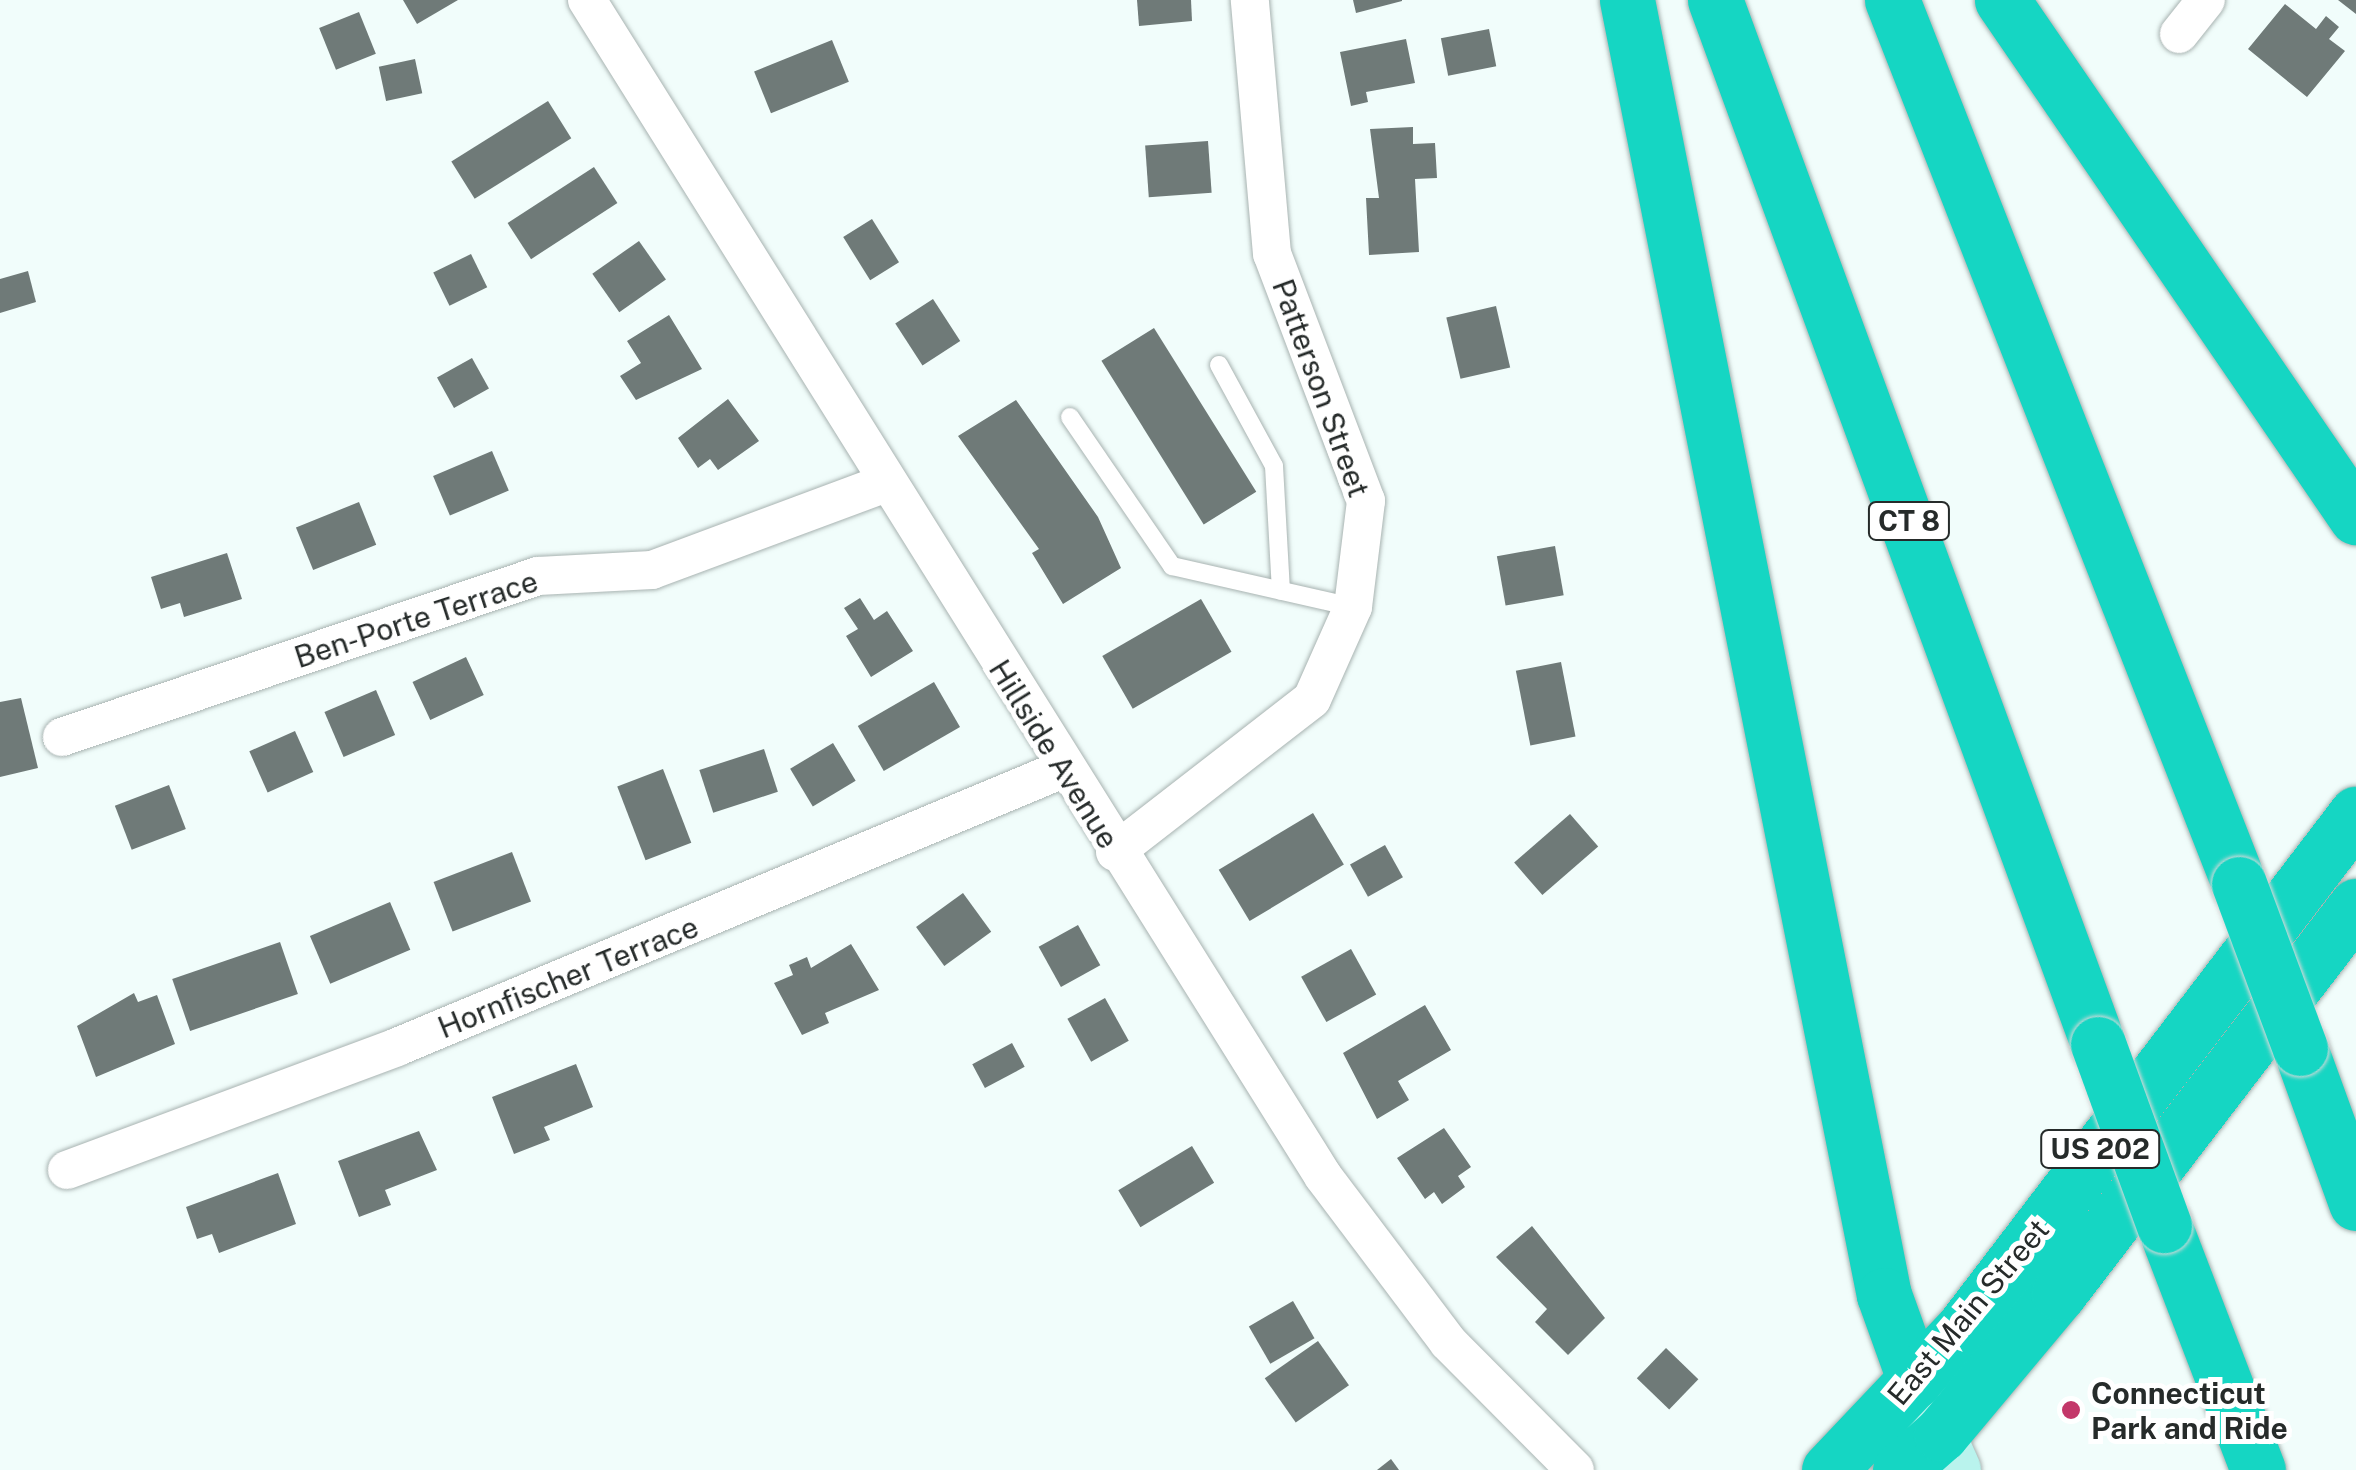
<!DOCTYPE html>
<style>
body{margin:0}
#map{position:relative;width:2356px;height:1470px;overflow:hidden;background:#f1fdfb;font-family:"Public Sans",sans-serif}
div>[style]{position:absolute}
[style*='--x']{left:calc(var(--x)*1px);top:calc(var(--y)*1px);width:calc(var(--w)*1px);rotate:calc(var(--a)*1deg)}
.building>*{inset:0;background:#6f7a78;transform-origin:0 0}
.roads{filter:drop-shadow(0 0 2px #a8b3b1) drop-shadow(0 0 2px #a8b3b1)}
.lane>*{height:18px;margin:-9px;padding:0 9px;transform-origin:9px;border-radius:9px;background:#fff}
.street>*{height:38px;margin:-19px;padding:0 19px;transform-origin:19px;border-radius:19px;background:#fff}
.secondary>*{height:52px;margin:-26px;padding:0 26px;transform-origin:26px;border-radius:26px;background:#b9f3ed}
.highway>*{height:55px;margin:-27.5px;padding:0 27.5px;transform-origin:27.5px;border-radius:27.5px;background:#15d6c3}
.bridges{filter:drop-shadow(0 0 2px #d8d9d9) drop-shadow(0 0 2px #d8d9d9)}
.highway-bridge>*{height:55px;margin:-27.5px;padding:0 27.5px;transform-origin:27.5px;border-radius:27.5px;background:#15d6c3}
.dots>*{width:28px;height:28px;translate:-50% -50%;box-sizing:border-box;border:5px solid #fff;border-radius:50%}
span{translate:-50% -50%;white-space:nowrap;text-align:center;line-height:1.15;-webkit-text-stroke:10px #fff;paint-order:stroke}
.shield-label span{padding:2px 8px;background:#fff;border:2px solid;border-radius:8px;-webkit-text-stroke-width:0}
.shield-label{font-size:28px;color:#262b2a;font-weight:700}
.street-label{font-size:30px;color:#262b2a}
.poi-label{font-size:30px;color:#262b2a;font-weight:700}
.left{translate:0 -50%;text-align:left}
</style>
<div id="map">
<div class="building">
<i style="clip-path:polygon(403px 0,458px 0,417px 24px)"></i>
<i style="clip-path:polygon(1137px 0,1191px 0,1192px 21px,1139px 26px)"></i>
<i style="clip-path:polygon(1353px 0,1402px 0,1402px 1px,1356px 13px)"></i>
<i style="clip-path:polygon(2338px 0,2356px 0,2356px 14px)"></i>
<i style="clip-path:polygon(2285px 4px,2316px 29px,2326px 16px,2339px 27px,2329px 39px,2345px 51px,2307px 97px,2248px 49px)"></i>
<i style="left:359px;top:12px;width:45px;height:43px;rotate:68deg"></i>
<i style="left:1489px;top:29px;width:38px;height:49px;rotate:79deg"></i>
<i style="clip-path:polygon(1406px 39px,1415px 83px,1366px 92px,1368px 102px,1351px 106px,1340px 52px)"></i>
<i style="left:832px;top:40px;width:45px;height:84px;rotate:68deg"></i>
<i style="left:415px;top:59px;width:35px;height:37px;rotate:78deg"></i>
<i style="left:548px;top:101px;width:44px;height:114px;rotate:58deg"></i>
<i style="clip-path:polygon(1413px 127px,1413px 144px,1435px 143px,1437px 178px,1415px 179px,1419px 252px,1369px 255px,1366px 198px,1379px 198px,1370px 129px)"></i>
<i style="left:1208px;top:141px;width:52px;height:63px;rotate:86deg"></i>
<i style="left:594px;top:167px;width:43px;height:103px;rotate:57deg"></i>
<i style="left:872px;top:219px;width:51px;height:34px;rotate:58deg"></i>
<i style="left:639px;top:241px;width:47px;height:57px;rotate:55deg"></i>
<i style="left:471px;top:254px;width:37px;height:42px;rotate:64deg"></i>
<i style="clip-path:polygon(28px 271px,36px 302px,0 313px,0 279px)"></i>
<i style="left:933px;top:299px;width:50px;height:45px;rotate:57deg"></i>
<i style="left:1496px;top:306px;width:63px;height:51px;rotate:77deg"></i>
<i style="clip-path:polygon(669px 315px,702px 369px,636px 400px,620px 376px,641px 363px,627px 341px)"></i>
<i style="left:1154px;top:328px;width:193px;height:62px;rotate:58deg"></i>
<i style="left:472px;top:358px;width:35px;height:40px;rotate:61deg"></i>
<i style="clip-path:polygon(728px 399px,759px 441px,718px 470px,710px 459px,698px 468px,678px 438px)"></i>
<i style="clip-path:polygon(1016px 400px,1098px 517px,1121px 568px,1063px 604px,1032px 553px,1039px 549px,958px 436px)"></i>
<i style="left:492px;top:451px;width:43px;height:64px;rotate:67deg"></i>
<i style="left:359px;top:502px;width:46px;height:68px;rotate:68deg"></i>
<i style="left:1555px;top:546px;width:50px;height:59px;rotate:80deg"></i>
<i style="clip-path:polygon(227px 553px,242px 599px,184px 617px,180px 603px,161px 609px,151px 577px)"></i>
<i style="clip-path:polygon(860px 598px,874px 620px,887px 611px,913px 651px,871px 677px,846px 636px,858px 629px,844px 608px)"></i>
<i style="left:1201px;top:599px;width:61px;height:114px;rotate:60deg"></i>
<i style="left:466px;top:657px;width:42px;height:59px;rotate:65deg"></i>
<i style="left:1561px;top:662px;width:76px;height:46px;rotate:79deg"></i>
<i style="left:934px;top:682px;width:52px;height:88px;rotate:60deg"></i>
<i style="left:376px;top:690px;width:49px;height:56px;rotate:67deg"></i>
<i style="clip-path:polygon(21px 698px,38px 768px,0 777px,0 702px)"></i>
<i style="left:295px;top:731px;width:45px;height:50px;rotate:66deg"></i>
<i style="left:833px;top:743px;width:44px;height:50px;rotate:59deg"></i>
<i style="left:764px;top:749px;width:45px;height:68px;rotate:72deg"></i>
<i style="left:663px;top:769px;width:79px;height:49px;rotate:69deg"></i>
<i style="left:169px;top:785px;width:47px;height:58px;rotate:69deg"></i>
<i style="left:1313px;top:813px;width:60px;height:110px;rotate:59deg"></i>
<i style="left:1570px;top:814px;width:43px;height:74px;rotate:49deg"></i>
<i style="left:1385px;top:845px;width:37px;height:40px;rotate:61deg"></i>
<i style="left:512px;top:852px;width:53px;height:84px;rotate:69deg"></i>
<i style="left:963px;top:893px;width:48px;height:58px;rotate:54deg"></i>
<i style="left:390px;top:902px;width:52px;height:87px;rotate:67deg"></i>
<i style="left:1078px;top:925px;width:46px;height:45px;rotate:61deg"></i>
<i style="left:280px;top:942px;width:55px;height:114px;rotate:71deg"></i>
<i style="clip-path:polygon(851px 944px,879px 990px,825px 1013px,829px 1023px,802px 1035px,774px 983px,793px 975px,789px 965px,807px 957px,811px 968px)"></i>
<i style="left:1351px;top:949px;width:52px;height:57px;rotate:61deg"></i>
<i style="clip-path:polygon(134px 993px,138px 1002px,157px 995px,175px 1044px,96px 1077px,77px 1026px)"></i>
<i style="left:1105px;top:998px;width:49px;height:43px;rotate:61deg"></i>
<i style="clip-path:polygon(1425px 1005px,1451px 1050px,1398px 1081px,1409px 1100px,1377px 1119px,1343px 1053px)"></i>
<i style="left:1012px;top:1043px;width:27px;height:45px;rotate:62deg"></i>
<i style="clip-path:polygon(576px 1064px,593px 1107px,544px 1127px,550px 1140px,514px 1154px,492px 1097px)"></i>
<i style="clip-path:polygon(1444px 1128px,1471px 1167px,1458px 1176px,1465px 1187px,1442px 1204px,1434px 1192px,1425px 1199px,1397px 1158px)"></i>
<i style="clip-path:polygon(419px 1131px,437px 1170px,385px 1190px,391px 1205px,359px 1217px,338px 1161px)"></i>
<i style="left:1192px;top:1146px;width:43px;height:86px;rotate:59deg"></i>
<i style="clip-path:polygon(278px 1173px,296px 1224px,219px 1253px,212px 1234px,197px 1239px,186px 1207px)"></i>
<i style="clip-path:polygon(1532px 1226px,1605px 1318px,1568px 1355px,1535px 1322px,1547px 1309px,1496px 1257px)"></i>
<i style="left:1293px;top:1301px;width:43px;height:51px;rotate:60deg"></i>
<i style="left:1318px;top:1341px;width:54px;height:65px;rotate:55deg"></i>
<i style="left:1666px;top:1348px;width:45px;height:42px;rotate:44deg"></i>
<i style="clip-path:polygon(1391px 1459px,1399px 1470px,1377px 1470px)"></i>
</div>
<div class="roads">
<div class="lane">
<i style="--x:1219;--y:365;--w:115;--a:61.4"></i>
<i style="--x:1274;--y:466;--w:125;--a:86.8"></i>
<i style="--x:1070;--y:417;--w:181;--a:55.6"></i>
<i style="--x:1172;--y:566;--w:186;--a:12.8"></i>
</div>
<div class="street">
<i style="--x:587;--y:0;--w:1387;--a:57.96"></i>
<i style="--x:1323;--y:1176;--w:208;--a:53"></i>
<i style="--x:1448;--y:1342;--w:180;--a:45.2"></i>
<i style="--x:2179;--y:34;--w:43;--a:-51.5"></i>
<i style="--x:62;--y:737;--w:502;--a:-18.69"></i>
<i style="--x:538;--y:576;--w:114;--a:-3"></i>
<i style="--x:652;--y:570;--w:250;--a:-20.4"></i>
<i style="--x:1115;--y:852;--w:249;--a:-37.8"></i>
<i style="--x:1312;--y:699;--w:101;--a:-66"></i>
<i style="--x:1353;--y:607;--w:107;--a:-83"></i>
<i style="--x:1366;--y:501;--w:264;--a:-110.8"></i>
<i style="--x:1272;--y:254;--w:255;--a:-95"></i>
<i style="--x:67;--y:1170;--w:352;--a:-20.4"></i>
<i style="--x:397;--y:1047;--w:722;--a:-22.66"></i>
</div>
<div class="secondary">
<i style="--x:1922;--y:1396;--w:81;--a:66"></i>
</div>
<div class="highway">
<i style="--x:1627;--y:0;--w:1320;--a:78.78"></i>
<i style="--x:1884;--y:1295;--w:91;--a:70.2"></i>
<i style="--x:1715;--y:0;--w:1112;--a:69.85"></i>
<i style="--x:1892;--y:0;--w:950;--a:68.57"></i>
<i style="--x:2002;--y:0;--w:627;--a:55.6"></i>
<i style="--x:2300;--y:1048;--w:165;--a:70.1"></i>
<i style="--x:2164;--y:1225;--w:262;--a:69"></i>
<i style="--x:1829;--y:1470;--w:197;--a:-46.6"></i>
<i style="--x:1964;--y:1327;--w:646;--a:-52.62"></i>
<i style="--x:1900;--y:1470;--w:55;--a:-41.3"></i>
<i style="--x:1941;--y:1434;--w:184;--a:-50.1"></i>
<i style="--x:2059;--y:1293;--w:488;--a:-52.5"></i>
</div>
</div>
<div class="bridges">
<div class="highway-bridge">
<i style="--x:2239;--y:884;--w:175;--a:69.6"></i>
<i style="--x:2098;--y:1044;--w:193;--a:70"></i>
</div>
</div>
<div class="dots">
<i style="left:2071px;top:1410px;background:#c33769"></i>
</div>
<div class="shield-label">
<span style="left:1909px;top:521px">CT 8</span>
<span style="left:2100px;top:1149px">US 202</span>
</div>
<div class="street-label">
<span style="left:1321px;top:388px;rotate:70deg">Patterson Street</span>
<span style="left:416px;top:619px;rotate:-18deg">Ben-Porte Terrace</span>
<span style="left:1054px;top:754px;rotate:58deg">Hillside Avenue</span>
<span style="left:568px;top:977px;rotate:-22deg">Hornfischer Terrace</span>
<span style="left:1968px;top:1312px;rotate:-50deg">East Main Street</span>
</div>
<div class="poi-label">
<span class="left" style="left:2091px;top:1410px">Connecticut<br>Park and Ride</span>
</div>
</div>
